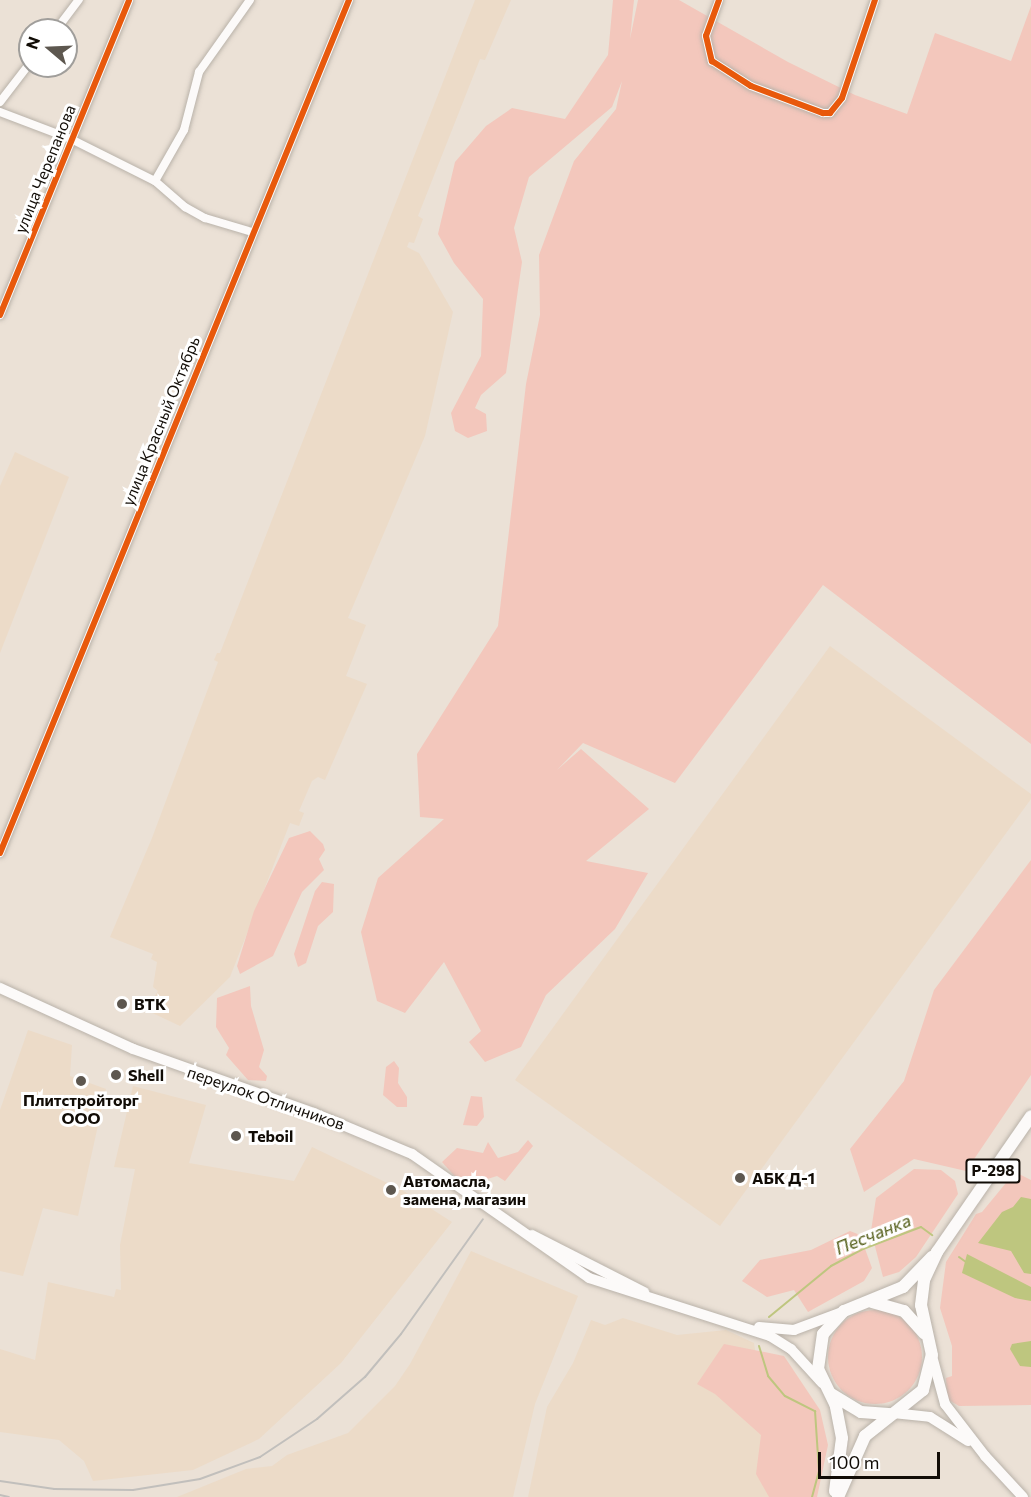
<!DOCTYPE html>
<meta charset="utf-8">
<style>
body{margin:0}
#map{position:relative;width:1031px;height:1497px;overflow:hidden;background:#ebe1d6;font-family:Commissioner,sans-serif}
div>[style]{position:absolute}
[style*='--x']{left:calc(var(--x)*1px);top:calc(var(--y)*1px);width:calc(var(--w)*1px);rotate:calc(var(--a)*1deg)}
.built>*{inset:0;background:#ecdbc8}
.green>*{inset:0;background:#f3c7bc}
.round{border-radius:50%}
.water>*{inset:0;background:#bec67f}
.stream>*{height:2px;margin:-1px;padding:0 1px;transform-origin:1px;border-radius:1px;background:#bec67f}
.roads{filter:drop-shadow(0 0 2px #b9b2a9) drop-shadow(0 0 2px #b9b2a9)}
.minor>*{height:8px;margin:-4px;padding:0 4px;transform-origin:4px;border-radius:4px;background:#fcfaf9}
.major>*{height:10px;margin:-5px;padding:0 5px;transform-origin:5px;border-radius:5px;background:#fcfaf9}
.highway>*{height:12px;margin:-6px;padding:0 6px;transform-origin:6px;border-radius:6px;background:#fcfaf9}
.rail>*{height:2px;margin:-1px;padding:0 1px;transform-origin:1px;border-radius:1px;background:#c1bfbc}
.cycleway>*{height:6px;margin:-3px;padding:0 3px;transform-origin:3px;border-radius:3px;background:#e8590c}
.dots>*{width:16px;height:16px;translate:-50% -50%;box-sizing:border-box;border:3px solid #fff;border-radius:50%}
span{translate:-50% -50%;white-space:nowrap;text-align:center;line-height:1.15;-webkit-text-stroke:6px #fff;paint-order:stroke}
.shield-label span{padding:2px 4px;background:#fff;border:2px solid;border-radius:4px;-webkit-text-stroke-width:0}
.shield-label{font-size:15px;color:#110c06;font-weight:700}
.street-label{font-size:16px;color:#110c06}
.poi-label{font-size:16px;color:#110c06;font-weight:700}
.left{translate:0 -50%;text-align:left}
.water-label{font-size:18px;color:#545e19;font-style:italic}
.north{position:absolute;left:18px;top:18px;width:60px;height:60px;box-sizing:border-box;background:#fff;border:2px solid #a09e9b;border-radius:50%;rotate:289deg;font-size:16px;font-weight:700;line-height:24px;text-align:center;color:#110c06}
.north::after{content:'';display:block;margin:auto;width:21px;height:27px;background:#5d574f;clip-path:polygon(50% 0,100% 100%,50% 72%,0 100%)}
.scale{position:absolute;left:818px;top:1452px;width:122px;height:27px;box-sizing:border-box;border:3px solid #110c06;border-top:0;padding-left:8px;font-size:18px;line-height:21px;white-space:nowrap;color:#110c06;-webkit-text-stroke:4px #fff;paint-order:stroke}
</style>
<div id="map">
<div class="built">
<i style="clip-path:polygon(475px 0,511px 0,485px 60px,480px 59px,418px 216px,423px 219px,414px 243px,409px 242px,407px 247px,419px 253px,453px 312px,425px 436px,348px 618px,366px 625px,346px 676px,367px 684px,325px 780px,318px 777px,312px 781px,299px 811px,304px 813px,299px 826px,290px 823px,230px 977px,180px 1026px,146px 1010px,158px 991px,153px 987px,157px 962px,151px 959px,153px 954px,110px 937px,152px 838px,218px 662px,214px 660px,217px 653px,220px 653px)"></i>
<i style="clip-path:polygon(15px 452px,69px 477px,0 653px,0 486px)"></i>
<i style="clip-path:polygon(830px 646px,1031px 794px,1031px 799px,720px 1226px,515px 1080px)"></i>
<i style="clip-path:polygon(28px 1030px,72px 1045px,70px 1076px,106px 1089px,78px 1216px,43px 1208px,23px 1276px,0 1271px,0 1110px)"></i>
<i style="clip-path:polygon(133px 1086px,206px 1105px,189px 1163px,294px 1181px,312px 1147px,402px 1190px,452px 1222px,341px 1363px,259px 1439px,193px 1470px,93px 1481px,84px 1461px,59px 1440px,0 1432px,0 1349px,35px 1360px,48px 1282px,114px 1297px,116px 1289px,121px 1290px,120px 1245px,135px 1169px,114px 1167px)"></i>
<i style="clip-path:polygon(471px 1251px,578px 1296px,535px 1404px,513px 1497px,177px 1497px,246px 1469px,272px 1466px,287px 1455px,348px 1433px,395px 1386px,410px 1364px)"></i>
<i style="clip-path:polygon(623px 1318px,677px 1335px,726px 1330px,754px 1343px,759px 1377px,807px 1497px,528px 1497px,547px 1407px,573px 1363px,591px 1320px,605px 1325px)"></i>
</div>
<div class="green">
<i style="clip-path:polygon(613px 0,634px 0,630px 39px,638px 0,679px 0,788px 62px,855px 95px,907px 114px,935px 33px,1011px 61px,1031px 6px,1031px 744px,823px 585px,675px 783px,583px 743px,557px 770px,581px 749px,649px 809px,586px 861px,648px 873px,615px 929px,546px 995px,521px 1047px,485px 1062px,469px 1042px,481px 1031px,444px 962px,405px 1013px,377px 1001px,361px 932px,378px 878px,444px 819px,420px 817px,417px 754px,498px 626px,526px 384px,540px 315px,539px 255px,574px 161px,616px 109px,622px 81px,612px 107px,529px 177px,514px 228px,522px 262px,506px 373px,481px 395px,475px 408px,486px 414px,487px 431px,468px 438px,455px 431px,451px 413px,481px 356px,483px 299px,454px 263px,438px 234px,455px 162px,486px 126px,512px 108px,565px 119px,608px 55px)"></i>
<i style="clip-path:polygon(310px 831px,323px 844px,325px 850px,319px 859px,324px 870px,302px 892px,273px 956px,240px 974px,237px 966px,254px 911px,289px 838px)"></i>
<i style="clip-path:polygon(1031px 860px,1031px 1075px,966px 1171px,914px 1159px,864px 1192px,850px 1149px,904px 1081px,934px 990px)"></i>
<i style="clip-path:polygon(322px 882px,334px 884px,333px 912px,318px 926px,306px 963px,298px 967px,294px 954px,315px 891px)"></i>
<i style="clip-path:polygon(250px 986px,251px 1006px,264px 1050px,259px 1067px,267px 1076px,266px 1081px,248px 1080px,226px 1055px,229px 1048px,216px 1027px,217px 998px)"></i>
<i style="clip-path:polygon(394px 1061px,399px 1068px,398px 1083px,407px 1097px,407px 1107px,397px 1107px,383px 1095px,386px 1067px)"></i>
<i style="clip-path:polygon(471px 1096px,482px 1097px,484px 1117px,477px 1126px,463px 1125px)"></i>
<i style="clip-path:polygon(528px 1140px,533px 1146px,505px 1181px,497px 1176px,481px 1181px,457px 1179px,442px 1162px,457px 1148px,483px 1153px,488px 1142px,498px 1158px,518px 1152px)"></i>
<i style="clip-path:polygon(914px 1169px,941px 1170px,955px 1181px,958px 1194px,916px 1257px,899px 1272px,883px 1277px,871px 1231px,876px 1198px)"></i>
<i style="clip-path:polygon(1015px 1172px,1031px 1180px,1031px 1405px,959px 1406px,947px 1399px,946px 1378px,952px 1376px,952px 1346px,940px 1308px,946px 1262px,976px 1214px,982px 1212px)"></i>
<i style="clip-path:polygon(850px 1231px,860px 1235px,872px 1268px,864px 1281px,808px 1312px,794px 1290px,767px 1297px,742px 1281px,760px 1260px,811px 1250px)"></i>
<i class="round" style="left:828px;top:1310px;width:94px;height:94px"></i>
<i style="clip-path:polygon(724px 1344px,784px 1356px,820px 1410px,828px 1445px,817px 1497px,769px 1497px,756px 1474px,761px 1435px,715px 1394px,697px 1384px)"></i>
</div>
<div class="water">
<i style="clip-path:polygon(1021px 1197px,1031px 1199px,1031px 1274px,1024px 1273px,1011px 1251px,978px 1243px,1002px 1212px,1013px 1207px)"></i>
<i style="clip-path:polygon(967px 1254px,1031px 1287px,1031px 1301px,1015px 1298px,962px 1273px)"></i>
<i style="clip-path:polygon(1031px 1341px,1031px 1367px,1020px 1366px,1010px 1349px,1012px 1344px)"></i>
</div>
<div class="stream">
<i style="--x:959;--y:1257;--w:9;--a:36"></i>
<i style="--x:769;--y:1317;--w:80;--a:-39.4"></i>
<i style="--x:831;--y:1266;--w:36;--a:-28"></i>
<i style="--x:863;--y:1249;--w:62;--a:-20.8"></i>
<i style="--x:921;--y:1227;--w:14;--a:36"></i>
<i style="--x:759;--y:1346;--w:31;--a:73"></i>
<i style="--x:768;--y:1376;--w:26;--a:50"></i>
<i style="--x:785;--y:1396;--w:34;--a:27"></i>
<i style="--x:815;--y:1411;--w:60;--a:86.2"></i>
<i style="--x:819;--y:1471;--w:27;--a:105"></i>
</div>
<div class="roads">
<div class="minor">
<i style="--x:719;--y:0;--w:38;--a:110"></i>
<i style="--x:706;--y:36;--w:26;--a:77"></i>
<i style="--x:712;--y:61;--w:46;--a:32.7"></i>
<i style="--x:751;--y:86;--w:77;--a:20.6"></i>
<i style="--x:823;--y:113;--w:7;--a:0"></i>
<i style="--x:830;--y:113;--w:19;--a:-51"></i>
<i style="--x:842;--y:98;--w:103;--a:-71.4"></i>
<i style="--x:56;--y:30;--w:38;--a:-53"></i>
<i style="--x:0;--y:102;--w:49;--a:-52.4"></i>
<i style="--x:0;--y:112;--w:76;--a:20.8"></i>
<i style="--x:71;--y:139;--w:94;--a:26.6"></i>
<i style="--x:155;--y:181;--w:40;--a:41"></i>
<i style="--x:185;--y:207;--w:23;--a:29"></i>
<i style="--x:205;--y:218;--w:49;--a:16.6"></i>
<i style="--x:155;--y:181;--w:59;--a:-60.4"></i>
<i style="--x:184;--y:130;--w:60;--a:-75.5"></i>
<i style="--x:199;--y:72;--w:88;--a:-54.7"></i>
<i style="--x:0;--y:315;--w:340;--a:-67.7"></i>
<i style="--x:0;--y:853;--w:922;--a:-67.75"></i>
</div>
<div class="major">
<i style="--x:0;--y:988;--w:146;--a:24.6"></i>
<i style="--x:133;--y:1049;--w:192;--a:19.5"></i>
<i style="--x:314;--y:1113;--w:106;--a:22.7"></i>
<i style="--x:412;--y:1154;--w:216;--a:35"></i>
<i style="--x:589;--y:1278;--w:190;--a:17.8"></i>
<i style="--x:770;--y:1336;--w:25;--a:32"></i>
<i style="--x:791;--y:1349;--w:46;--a:47.6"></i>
<i style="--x:532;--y:1235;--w:126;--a:27"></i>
<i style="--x:759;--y:1327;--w:35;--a:5"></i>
<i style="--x:794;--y:1330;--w:51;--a:-20.6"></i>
<i style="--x:932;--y:1356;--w:50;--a:74.8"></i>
<i style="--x:945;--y:1404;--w:66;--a:52.4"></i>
<i style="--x:985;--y:1456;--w:56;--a:47.2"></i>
<i style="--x:893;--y:1413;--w:37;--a:6"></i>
<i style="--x:930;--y:1417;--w:45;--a:32.3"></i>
</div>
<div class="highway">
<i style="--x:872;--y:1302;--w:33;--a:16"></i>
<i style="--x:904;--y:1311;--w:30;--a:48"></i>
<i style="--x:831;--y:1394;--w:35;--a:31"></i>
<i style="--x:861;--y:1412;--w:31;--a:4"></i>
<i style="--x:835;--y:1491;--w:53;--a:-82.5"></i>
<i style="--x:842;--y:1438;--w:33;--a:-101"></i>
<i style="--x:836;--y:1406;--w:41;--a:-115.9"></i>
<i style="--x:818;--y:1369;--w:35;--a:-82"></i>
<i style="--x:823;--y:1334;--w:31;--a:-48"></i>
<i style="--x:844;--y:1311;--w:64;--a:-22.1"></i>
<i style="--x:903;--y:1287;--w:42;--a:-46"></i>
<i style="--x:838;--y:1497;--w:67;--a:-66.1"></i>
<i style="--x:865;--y:1436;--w:74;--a:-38.4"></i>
<i style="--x:923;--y:1390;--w:36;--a:-76"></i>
<i style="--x:932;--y:1355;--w:51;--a:-102.4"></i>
<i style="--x:921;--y:1305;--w:25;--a:-83"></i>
<i style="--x:924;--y:1280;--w:31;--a:-65"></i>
<i style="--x:937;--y:1252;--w:165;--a:-55.3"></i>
</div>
</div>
<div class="rail">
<i style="--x:0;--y:1481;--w:55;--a:8.4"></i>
<i style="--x:54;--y:1489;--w:79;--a:0.7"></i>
<i style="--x:133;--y:1490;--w:68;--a:-9.3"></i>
<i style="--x:200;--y:1479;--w:64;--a:-20.1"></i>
<i style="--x:260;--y:1457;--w:69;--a:-33.7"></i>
<i style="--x:317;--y:1419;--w:64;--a:-41.2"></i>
<i style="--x:365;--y:1377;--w:56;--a:-50.1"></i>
<i style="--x:401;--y:1334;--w:141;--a:-54.5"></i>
<i style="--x:0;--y:1495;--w:9;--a:13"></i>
</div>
<div class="cycleway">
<i style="--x:719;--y:0;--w:38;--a:110"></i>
<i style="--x:706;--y:36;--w:26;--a:77"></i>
<i style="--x:712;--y:61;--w:46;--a:32.7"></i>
<i style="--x:751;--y:86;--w:77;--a:20.6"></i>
<i style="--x:823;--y:113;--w:7;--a:0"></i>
<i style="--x:830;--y:113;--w:19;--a:-51"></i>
<i style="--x:842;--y:98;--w:103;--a:-71.4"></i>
<i style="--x:0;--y:315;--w:340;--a:-67.7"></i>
<i style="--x:0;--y:853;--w:922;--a:-67.75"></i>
</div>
<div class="dots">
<i style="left:122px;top:1004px;background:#5d574f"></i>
<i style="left:116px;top:1075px;background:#5d574f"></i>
<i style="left:81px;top:1081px;background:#5d574f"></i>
<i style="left:236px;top:1136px;background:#5d574f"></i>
<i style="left:740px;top:1178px;background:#5d574f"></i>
<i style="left:391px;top:1190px;background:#5d574f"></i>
</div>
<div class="shield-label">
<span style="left:993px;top:1171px">Р-298</span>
</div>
<div class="street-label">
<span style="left:45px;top:169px;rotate:-68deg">улица Черепанова</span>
<span style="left:161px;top:421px;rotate:-68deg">улица Красный Октябрь</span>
<span style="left:266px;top:1098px;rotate:19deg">переулок Отличников</span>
</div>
<div class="poi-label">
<span class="left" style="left:134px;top:1004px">ВТК</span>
<span class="left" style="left:128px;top:1075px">Shell</span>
<span style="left:81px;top:1109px">Плитстройторг<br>ООО</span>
<span class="left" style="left:248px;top:1136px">Teboil</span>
<span class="left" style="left:752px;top:1178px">АБК Д-1</span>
<span class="left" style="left:403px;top:1190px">Автомасла,<br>замена, магазин</span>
</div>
<div class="water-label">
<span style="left:873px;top:1234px;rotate:-22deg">Песчанка</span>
</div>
<div class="north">N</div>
<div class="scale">100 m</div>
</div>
